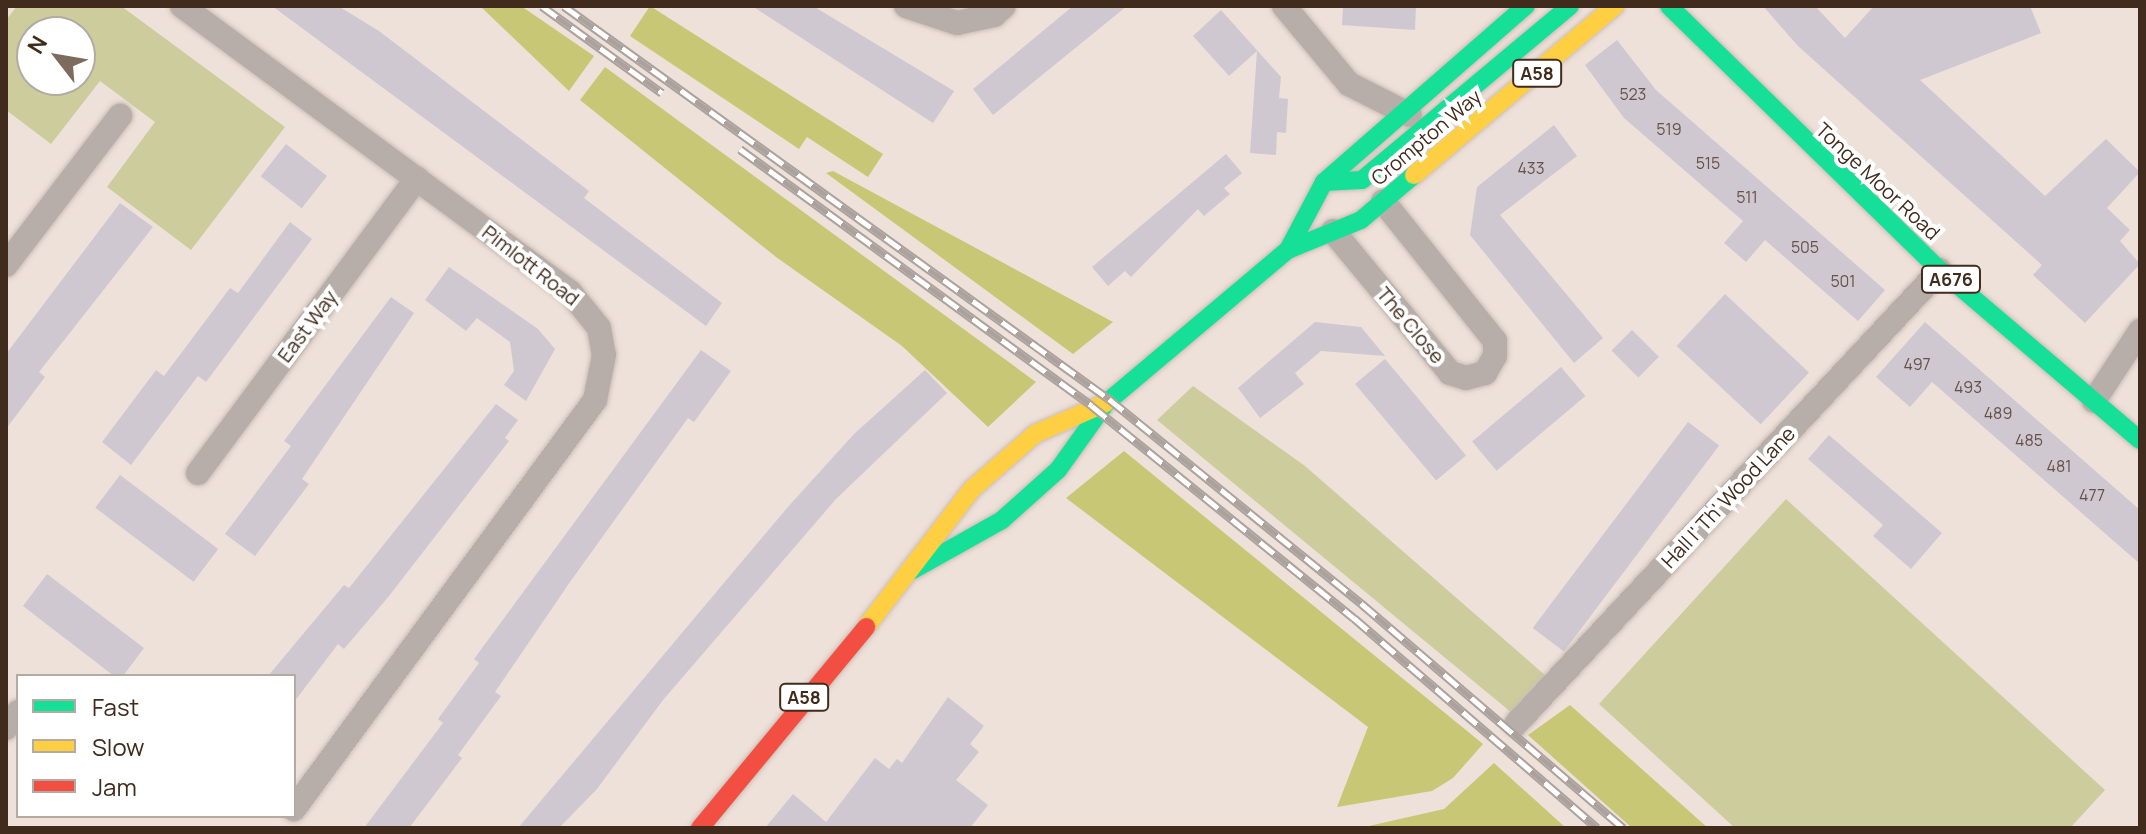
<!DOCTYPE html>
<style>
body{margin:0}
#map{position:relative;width:2146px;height:834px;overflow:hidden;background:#eee1d9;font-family:Manrope,sans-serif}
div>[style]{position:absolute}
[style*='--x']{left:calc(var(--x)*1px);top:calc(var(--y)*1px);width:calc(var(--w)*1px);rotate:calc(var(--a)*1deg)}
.green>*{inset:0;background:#cdcc9d}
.forest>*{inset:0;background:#c8c776}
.building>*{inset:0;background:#d0c8d0;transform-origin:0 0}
.roads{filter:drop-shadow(0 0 2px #cabdb5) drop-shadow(0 0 2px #cabdb5)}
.street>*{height:24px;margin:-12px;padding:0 12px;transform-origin:12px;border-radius:12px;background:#b8aea9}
.fast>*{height:18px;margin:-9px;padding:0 9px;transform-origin:9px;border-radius:9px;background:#16e098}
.slow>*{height:18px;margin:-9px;padding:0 9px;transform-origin:9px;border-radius:9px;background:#ffcf43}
.jam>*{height:18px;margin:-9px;padding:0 9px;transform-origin:9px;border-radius:9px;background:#f24e42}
.rail>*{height:9px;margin-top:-4.5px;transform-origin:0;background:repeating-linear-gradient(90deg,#fff 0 18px,#aca29d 0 36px);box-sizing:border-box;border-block:2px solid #aca29d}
span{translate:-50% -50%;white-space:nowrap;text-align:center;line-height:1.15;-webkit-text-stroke:8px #fff;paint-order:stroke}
.number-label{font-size:16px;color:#655249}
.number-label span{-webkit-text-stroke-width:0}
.shield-label span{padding:2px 6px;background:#fff;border:2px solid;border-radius:6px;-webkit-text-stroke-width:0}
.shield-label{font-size:18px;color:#412b1c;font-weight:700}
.street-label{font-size:20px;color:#412b1c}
.frame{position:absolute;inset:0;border:8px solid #412b1c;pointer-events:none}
.legend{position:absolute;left:16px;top:674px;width:280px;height:144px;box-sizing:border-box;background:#fff;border:2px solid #b3aaa4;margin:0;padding:10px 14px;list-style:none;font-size:24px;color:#412b1c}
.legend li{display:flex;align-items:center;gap:16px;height:40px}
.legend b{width:40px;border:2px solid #b3aaa4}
.north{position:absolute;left:16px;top:16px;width:80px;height:80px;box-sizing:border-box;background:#fff;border:2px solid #b3aaa4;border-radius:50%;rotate:301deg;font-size:22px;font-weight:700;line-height:32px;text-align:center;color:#412b1c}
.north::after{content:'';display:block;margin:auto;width:28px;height:36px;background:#7e6b5e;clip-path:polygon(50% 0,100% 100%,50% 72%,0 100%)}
</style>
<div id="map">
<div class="green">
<i style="clip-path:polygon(evenodd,17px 6px,121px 6px,285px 127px,191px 250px,107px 187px,155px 122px,100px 81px,51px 144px,6px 110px,6px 20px,17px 6px,32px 32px,80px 32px,80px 80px,32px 80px,32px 32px)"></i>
<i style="clip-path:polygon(1193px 386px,1305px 466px,1546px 676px,1512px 713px,1157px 420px)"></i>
<i style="clip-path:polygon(1786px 499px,2105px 790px,2070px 828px,1735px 828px,1599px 704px)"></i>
</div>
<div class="forest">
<i style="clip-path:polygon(480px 6px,521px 6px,594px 56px,569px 91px)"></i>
<i style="clip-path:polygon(650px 6px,883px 154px,868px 177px,807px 137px,799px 149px,630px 36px)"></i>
<i style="clip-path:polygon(605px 67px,1036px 382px,988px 427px,902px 346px,776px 257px,580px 100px)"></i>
<i style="clip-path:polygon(833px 171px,1113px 322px,1073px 354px,826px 173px)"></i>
<i style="clip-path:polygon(1124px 451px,1483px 744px,1453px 778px,1432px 791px,1337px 807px,1368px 727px,1066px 498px)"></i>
<i style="clip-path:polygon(1570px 705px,1708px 828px,1632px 828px,1528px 735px)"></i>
<i style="clip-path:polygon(1494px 763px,1566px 828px,1360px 828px,1444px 809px)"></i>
</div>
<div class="building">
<i style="clip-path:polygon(272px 6px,338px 6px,379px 31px,589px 191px,584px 198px,722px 303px,706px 326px)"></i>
<i style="clip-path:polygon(752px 6px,813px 6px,954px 91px,933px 123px)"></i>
<i style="clip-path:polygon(1073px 6px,1127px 6px,993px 115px,973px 89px)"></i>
<i style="clip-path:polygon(1343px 6px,1416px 6px,1415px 30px,1342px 25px)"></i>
<i style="clip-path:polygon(1763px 6px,1815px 6px,1845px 38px,1874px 6px,2030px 6px,2041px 33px,1920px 80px,2045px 196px,2106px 139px,2140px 172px,2107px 208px,2130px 230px,2120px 241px,2140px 264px,2085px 323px,2033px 275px,2042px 265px,1798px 46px)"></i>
<i style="clip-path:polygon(1221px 10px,1281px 77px,1279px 98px,1288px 99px,1286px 133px,1277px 132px,1276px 155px,1250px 153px,1257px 51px,1229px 76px,1193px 36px)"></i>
<i style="clip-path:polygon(1617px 40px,1656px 90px,1885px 290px,1858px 321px,1765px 240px,1746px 262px,1724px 243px,1743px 221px,1624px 118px,1585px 65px)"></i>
<i style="clip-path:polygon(1554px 125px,1577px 156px,1500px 215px,1603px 338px,1574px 363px,1470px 235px,1477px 187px)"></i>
<i style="left:286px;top:144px;width:52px;height:41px;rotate:38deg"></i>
<i style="clip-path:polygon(1226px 154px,1242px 173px,1224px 188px,1230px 194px,1204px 216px,1198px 209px,1131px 277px,1125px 271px,1108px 286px,1092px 267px)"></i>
<i style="clip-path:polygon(120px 203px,153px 227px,39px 372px,45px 377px,6px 429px,6px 354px)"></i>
<i style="clip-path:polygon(290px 222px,312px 239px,206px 382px,198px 376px,131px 465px,102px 442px,156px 370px,164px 376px,230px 288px,238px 293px)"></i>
<i style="clip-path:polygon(449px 267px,538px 329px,555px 349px,526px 401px,504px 385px,514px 371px,510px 342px,477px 318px,466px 331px,425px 300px)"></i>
<i style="left:1725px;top:294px;width:115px;height:71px;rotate:43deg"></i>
<i style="clip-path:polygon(391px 297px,414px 313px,302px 479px,309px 484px,255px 556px,225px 534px,291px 446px,284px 441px)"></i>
<i style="clip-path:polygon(1315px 322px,1361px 327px,1385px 356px,1321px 351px,1295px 373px,1304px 384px,1260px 418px,1238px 388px)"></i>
<i style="clip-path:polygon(1925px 322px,2140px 510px,2140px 564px,1932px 382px,1910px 407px,1876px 377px)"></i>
<i style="left:1632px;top:330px;width:38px;height:29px;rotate:45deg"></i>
<i style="clip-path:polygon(701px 350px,731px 371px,694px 422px,688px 418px,570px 582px,495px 692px,501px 696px,458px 755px,462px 758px,409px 828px,364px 828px,443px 723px,438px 719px,479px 663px,474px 659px)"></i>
<i style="left:1385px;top:359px;width:126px;height:39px;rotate:50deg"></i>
<i style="left:1561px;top:367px;width:38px;height:116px;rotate:50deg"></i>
<i style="clip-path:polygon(925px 370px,947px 393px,836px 499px,663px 700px,597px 789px,559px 828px,518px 828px,787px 508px,854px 434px)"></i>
<i style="clip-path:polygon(496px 404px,518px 420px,505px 438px,509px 441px,389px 596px,344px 649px,338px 644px,294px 702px,294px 676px,268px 676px,344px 585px,349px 588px)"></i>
<i style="left:1688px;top:422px;width:39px;height:258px;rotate:37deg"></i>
<i style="clip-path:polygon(1829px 435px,1942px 533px,1911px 569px,1873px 536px,1883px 525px,1808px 459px)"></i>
<i style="left:120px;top:475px;width:123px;height:41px;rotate:37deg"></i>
<i style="clip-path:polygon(47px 574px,144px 648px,123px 676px,114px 676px,23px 606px)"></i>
<i style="clip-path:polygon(948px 697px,984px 726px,970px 744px,979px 752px,956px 780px,988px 805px,970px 828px,765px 828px,793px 794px,826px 822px,875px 758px,889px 769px,897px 759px,902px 763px)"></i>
</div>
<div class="roads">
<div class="street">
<i style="--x:182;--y:6;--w:482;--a:36.4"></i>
<i style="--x:570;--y:292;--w:46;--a:51.1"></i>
<i style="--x:599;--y:328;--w:27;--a:80"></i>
<i style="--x:604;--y:355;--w:46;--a:101.3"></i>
<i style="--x:595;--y:400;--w:508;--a:126.35"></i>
<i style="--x:906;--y:6;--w:54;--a:18.4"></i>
<i style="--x:957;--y:23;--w:38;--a:-12"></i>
<i style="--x:994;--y:15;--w:13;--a:-42"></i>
<i style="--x:1284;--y:6;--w:102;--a:50.2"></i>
<i style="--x:1349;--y:84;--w:68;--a:26.9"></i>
<i style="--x:1333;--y:231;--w:184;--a:50.5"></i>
<i style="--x:1450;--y:373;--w:17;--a:17"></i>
<i style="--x:1466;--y:378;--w:20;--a:-15"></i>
<i style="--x:1485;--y:373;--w:20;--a:-60"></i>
<i style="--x:1495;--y:356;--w:15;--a:-90"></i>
<i style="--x:1495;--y:341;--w:179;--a:-128.7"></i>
<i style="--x:6;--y:265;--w:188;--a:-52.6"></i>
<i style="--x:2094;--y:401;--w:84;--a:-56.7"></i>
<i style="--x:198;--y:473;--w:367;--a:-53.4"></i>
<i style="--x:1516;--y:724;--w:621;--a:-46.96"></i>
<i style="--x:6;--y:728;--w:20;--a:-53"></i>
</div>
<div class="fast">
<i style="--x:1669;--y:6;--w:378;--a:44.3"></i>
<i style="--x:1940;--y:270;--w:262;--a:40.4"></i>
<i style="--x:1324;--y:182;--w:38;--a:-3"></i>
<i style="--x:1362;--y:180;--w:271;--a:-39.9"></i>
<i style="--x:1288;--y:250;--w:77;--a:-62.1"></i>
<i style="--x:1324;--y:182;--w:268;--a:-41.1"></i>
<i style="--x:913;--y:570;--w:102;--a:-29.3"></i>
<i style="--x:1002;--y:520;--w:75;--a:-41.8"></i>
<i style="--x:1058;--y:470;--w:82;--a:-54.4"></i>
<i style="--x:1106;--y:403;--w:238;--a:-40.1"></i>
<i style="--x:1288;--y:250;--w:79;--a:-22.3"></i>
<i style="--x:1361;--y:220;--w:70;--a:-40.3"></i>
</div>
<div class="slow">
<i style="--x:1414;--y:175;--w:263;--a:-40.1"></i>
<i style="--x:866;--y:627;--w:174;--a:-52.5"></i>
<i style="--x:972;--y:489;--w:84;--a:-41.1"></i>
<i style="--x:1035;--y:434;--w:77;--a:-23.6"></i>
</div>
<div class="jam">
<i style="--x:700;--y:828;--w:261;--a:-50.4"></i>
</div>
</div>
<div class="rail">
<i style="--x:542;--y:6;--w:148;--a:35.9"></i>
<i style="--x:564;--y:6;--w:672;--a:35.8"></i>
<i style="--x:1109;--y:399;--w:326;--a:39"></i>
<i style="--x:1362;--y:604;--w:344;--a:40.6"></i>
<i style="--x:740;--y:149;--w:436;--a:36.1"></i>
<i style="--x:1092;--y:406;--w:337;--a:39"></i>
<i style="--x:1354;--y:618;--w:321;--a:40.8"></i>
</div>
<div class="number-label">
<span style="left:1633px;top:94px">523</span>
<span style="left:1669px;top:129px">519</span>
<span style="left:1708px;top:163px">515</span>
<span style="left:1531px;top:168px">433</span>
<span style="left:1747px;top:197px">511</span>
<span style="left:1805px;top:247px">505</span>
<span style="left:1843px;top:281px">501</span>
<span style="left:1917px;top:364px">497</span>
<span style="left:1968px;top:387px">493</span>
<span style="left:1998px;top:413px">489</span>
<span style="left:2029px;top:440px">485</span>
<span style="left:2059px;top:466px">481</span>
<span style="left:2092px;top:495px">477</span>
</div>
<div class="shield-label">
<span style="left:1537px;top:73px">A58</span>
<span style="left:1951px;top:279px">A676</span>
<span style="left:804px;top:697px">A58</span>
</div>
<div class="street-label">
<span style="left:1426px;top:137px;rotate:-40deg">Crompton Way</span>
<span style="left:1878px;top:181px;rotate:43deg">Tonge Moor Road</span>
<span style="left:531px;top:265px;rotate:38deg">Pimlott Road</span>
<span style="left:1411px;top:325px;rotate:50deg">The Close</span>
<span style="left:307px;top:326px;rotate:-53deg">East Way</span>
<span style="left:1728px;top:497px;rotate:-47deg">Hall I' Th' Wood Lane</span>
</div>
<div class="frame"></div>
<ul class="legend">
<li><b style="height:10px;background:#16e098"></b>Fast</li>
<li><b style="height:10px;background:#ffcf43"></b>Slow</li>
<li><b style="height:10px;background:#f24e42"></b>Jam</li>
</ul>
<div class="north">N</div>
</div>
